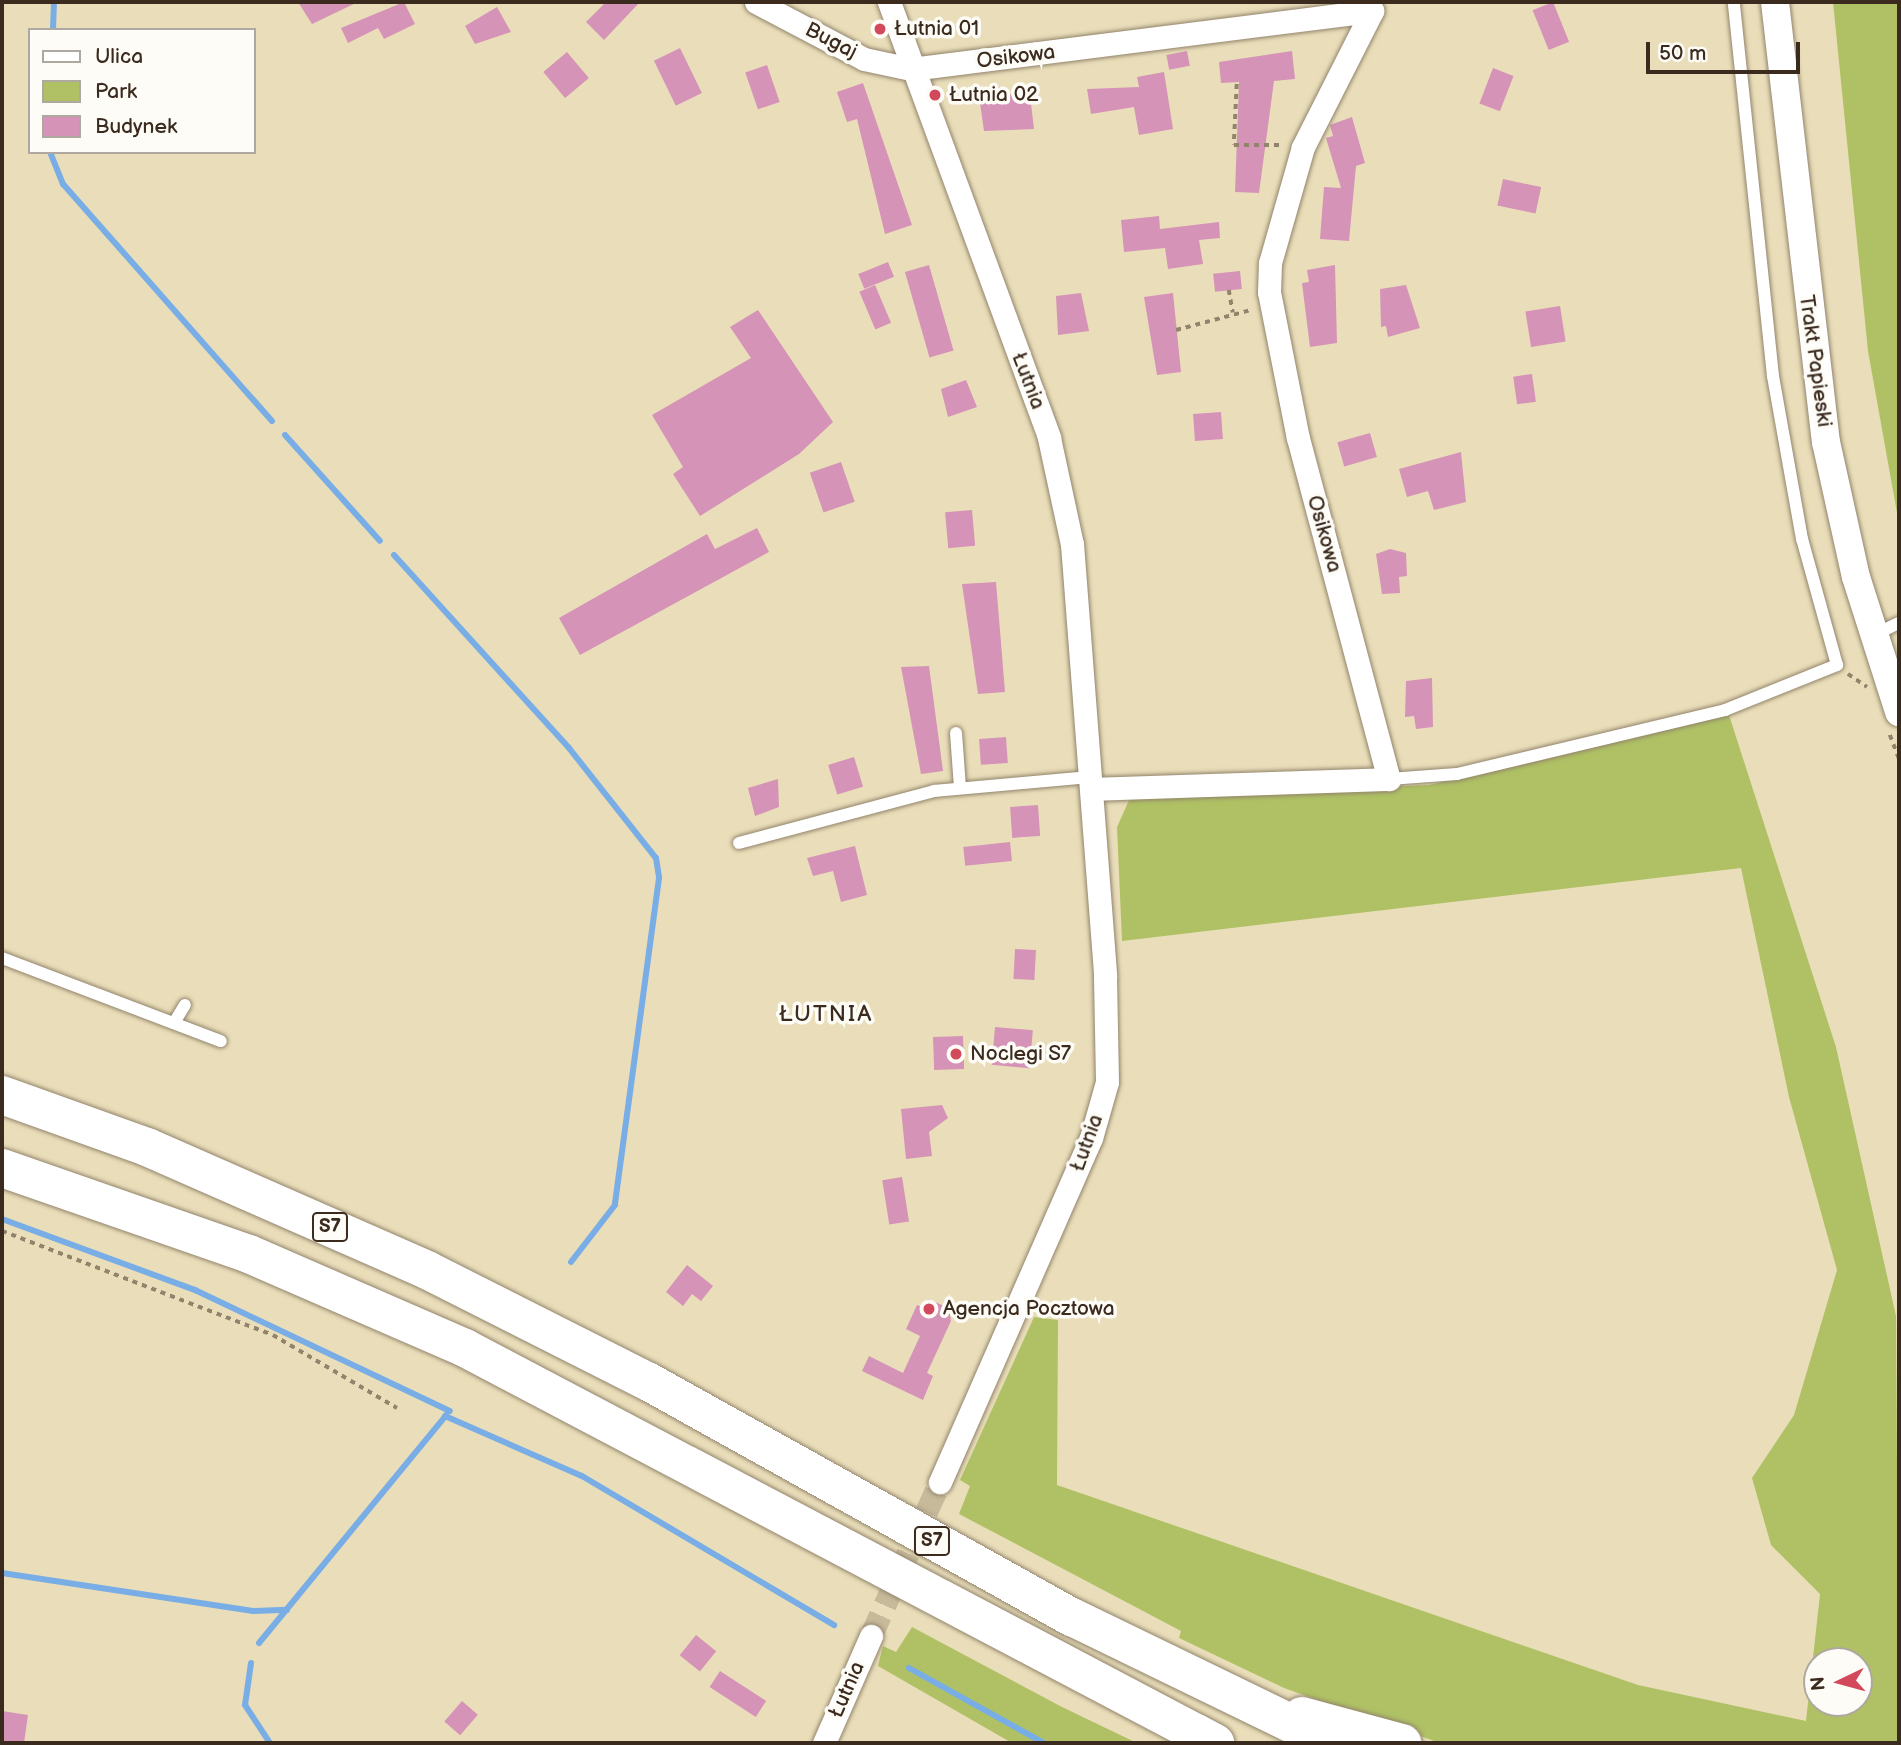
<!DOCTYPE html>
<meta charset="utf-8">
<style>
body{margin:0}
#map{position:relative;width:1901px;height:1745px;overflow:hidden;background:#eadeba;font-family:"Balsamiq Sans",sans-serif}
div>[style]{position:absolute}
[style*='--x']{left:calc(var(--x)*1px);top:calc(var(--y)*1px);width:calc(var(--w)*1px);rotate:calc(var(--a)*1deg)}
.green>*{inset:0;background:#afc164}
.stream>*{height:6px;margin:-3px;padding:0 3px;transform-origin:3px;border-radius:3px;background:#79ade6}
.building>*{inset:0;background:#d593b7;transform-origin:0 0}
.minor-tunnel>*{height:23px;margin-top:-11.5px;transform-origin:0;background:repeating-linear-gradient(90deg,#c7ba9b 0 23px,transparent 0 34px)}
.path>*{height:3.5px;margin-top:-1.75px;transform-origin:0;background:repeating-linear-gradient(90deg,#92846c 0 5px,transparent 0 10px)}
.roads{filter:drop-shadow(0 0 2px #92846c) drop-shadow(0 0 2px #92846c)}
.service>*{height:12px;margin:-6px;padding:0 6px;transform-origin:6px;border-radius:6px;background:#fff}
.minor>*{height:23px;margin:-11.5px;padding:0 11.5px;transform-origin:11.5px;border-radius:11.5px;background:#fff}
.tertiary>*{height:28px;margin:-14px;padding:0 14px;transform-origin:14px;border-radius:14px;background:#fff}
.motorway>*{height:38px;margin:-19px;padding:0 19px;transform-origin:19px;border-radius:19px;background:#fff}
.dots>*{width:19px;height:19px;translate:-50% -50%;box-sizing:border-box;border:4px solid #fdfcf7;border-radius:50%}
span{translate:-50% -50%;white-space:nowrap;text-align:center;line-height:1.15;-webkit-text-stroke:7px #fdfcf7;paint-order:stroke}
.shield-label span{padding:2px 5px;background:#fdfcf7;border:2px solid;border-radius:5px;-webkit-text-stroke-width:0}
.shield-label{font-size:19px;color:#3b2a1e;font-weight:700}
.poi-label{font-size:21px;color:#3b2a1e}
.left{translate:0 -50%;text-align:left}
.street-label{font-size:21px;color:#3b2a1e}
.neighbourhood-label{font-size:23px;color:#3b2a1e;letter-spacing:2px}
.frame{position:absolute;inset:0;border:4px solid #3b2a1e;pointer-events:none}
.legend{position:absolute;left:28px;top:28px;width:228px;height:126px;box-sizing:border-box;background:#fdfcf7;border:2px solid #afa8a0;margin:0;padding:9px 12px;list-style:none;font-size:21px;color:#3b2a1e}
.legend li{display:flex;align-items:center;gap:14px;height:35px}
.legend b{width:35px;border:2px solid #afa8a0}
.north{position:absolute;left:1803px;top:1647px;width:70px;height:70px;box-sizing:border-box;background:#fdfcf7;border:2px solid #afa8a0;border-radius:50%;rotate:265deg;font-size:19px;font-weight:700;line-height:28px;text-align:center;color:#3b2a1e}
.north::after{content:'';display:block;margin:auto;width:24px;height:32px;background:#d1495b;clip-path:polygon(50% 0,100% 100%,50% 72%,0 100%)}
.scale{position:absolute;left:1646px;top:42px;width:154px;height:32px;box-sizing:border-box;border:4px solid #3b2a1e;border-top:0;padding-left:9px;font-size:21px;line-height:24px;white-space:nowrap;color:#3b2a1e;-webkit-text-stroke:5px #fdfcf7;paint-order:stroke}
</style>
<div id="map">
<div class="green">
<i style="clip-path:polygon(1833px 2px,1899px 2px,1899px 524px,1868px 351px)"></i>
<i style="clip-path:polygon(evenodd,1729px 715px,1836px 1047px,1896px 1316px,1899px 1743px,1440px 1743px,1284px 1688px,1179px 1638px,1181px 1631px,959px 1514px,970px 1486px,960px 1480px,1034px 1317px,1058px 1320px,1057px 1485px,1638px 1685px,1806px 1721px,1820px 1594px,1771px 1545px,1752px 1478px,1794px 1415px,1837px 1270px,1789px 1097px,1741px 868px,1122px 941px,1117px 827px,1130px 798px,1429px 785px,1729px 715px,1817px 1661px,1859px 1661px,1859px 1703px,1817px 1703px,1817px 1661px)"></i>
<i style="clip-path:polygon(912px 1627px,1062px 1707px,1137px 1743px,1012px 1743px,878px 1666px,883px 1646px,896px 1652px)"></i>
</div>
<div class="stream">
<i style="--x:53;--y:30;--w:28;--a:-88"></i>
<i style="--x:50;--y:152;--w:35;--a:68"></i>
<i style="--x:63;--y:184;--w:316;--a:48.6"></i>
<i style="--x:285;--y:435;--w:142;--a:48.1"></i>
<i style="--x:394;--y:555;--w:261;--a:47.8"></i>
<i style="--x:569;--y:748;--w:140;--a:51.7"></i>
<i style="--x:656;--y:858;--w:20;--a:81"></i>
<i style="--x:659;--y:878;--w:330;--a:97.7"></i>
<i style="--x:615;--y:1205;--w:72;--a:127.7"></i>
<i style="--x:2;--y:1219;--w:206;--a:20.2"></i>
<i style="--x:195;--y:1290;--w:282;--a:25.4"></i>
<i style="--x:445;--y:1416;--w:150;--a:23.7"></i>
<i style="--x:582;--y:1476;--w:293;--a:30.6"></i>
<i style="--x:2;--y:1573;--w:254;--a:8.6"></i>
<i style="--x:253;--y:1611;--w:34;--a:-2"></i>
<i style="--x:259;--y:1643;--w:295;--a:-50.6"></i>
<i style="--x:251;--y:1663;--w:42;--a:98.1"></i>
<i style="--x:245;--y:1705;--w:45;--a:56.7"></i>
<i style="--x:909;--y:1668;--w:154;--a:29.1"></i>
</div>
<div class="building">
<i style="clip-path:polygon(298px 2px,358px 2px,312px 24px)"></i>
<i style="clip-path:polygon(404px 2px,415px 24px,384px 39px,378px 28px,348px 43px,341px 28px)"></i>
<i style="clip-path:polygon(606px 2px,640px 2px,604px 40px,586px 22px)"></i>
<i style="left:1553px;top:2px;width:43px;height:22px;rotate:68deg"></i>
<i style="clip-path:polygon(497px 7px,511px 32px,475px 44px,465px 26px)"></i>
<i style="left:680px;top:48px;width:50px;height:29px;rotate:64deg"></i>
<i style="left:1187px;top:51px;width:15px;height:21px;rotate:79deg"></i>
<i style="clip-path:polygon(1292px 51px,1295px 79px,1274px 81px,1259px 193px,1235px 192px,1239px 82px,1221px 83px,1219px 62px)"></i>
<i style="left:567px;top:52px;width:34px;height:31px;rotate:50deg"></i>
<i style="left:767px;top:65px;width:39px;height:23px;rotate:71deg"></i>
<i style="left:1493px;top:68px;width:22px;height:38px;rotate:21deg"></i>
<i style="clip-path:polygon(1164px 72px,1173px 129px,1139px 135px,1134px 107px,1091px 114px,1087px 89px,1139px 87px,1137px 77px)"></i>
<i style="clip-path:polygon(863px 83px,912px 225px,885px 234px,857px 119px,847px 122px,837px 92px)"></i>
<i style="clip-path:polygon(1000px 87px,1000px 94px,1030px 95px,1034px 129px,984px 131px,978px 89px)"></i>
<i style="clip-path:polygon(1352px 117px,1365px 163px,1356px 166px,1349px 241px,1320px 239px,1324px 187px,1341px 188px,1326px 138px,1333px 136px,1330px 125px)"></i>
<i style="left:1503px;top:179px;width:39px;height:27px;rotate:12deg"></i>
<i style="clip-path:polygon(1159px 216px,1160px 229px,1219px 222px,1220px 238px,1199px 240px,1203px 264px,1168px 269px,1165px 248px,1124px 252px,1121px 220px)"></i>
<i style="left:888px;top:262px;width:16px;height:32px;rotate:68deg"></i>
<i style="left:929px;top:265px;width:89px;height:25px;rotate:74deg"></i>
<i style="clip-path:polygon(1335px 265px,1337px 343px,1310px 347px,1302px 283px,1309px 282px,1307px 270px)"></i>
<i style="left:1240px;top:271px;width:18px;height:27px;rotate:84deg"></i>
<i style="left:875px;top:285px;width:41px;height:17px;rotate:67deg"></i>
<i style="clip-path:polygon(1406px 285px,1420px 328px,1388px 337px,1386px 326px,1381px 327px,1380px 289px)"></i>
<i style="clip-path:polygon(1081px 293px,1089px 331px,1058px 335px,1056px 296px)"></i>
<i style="clip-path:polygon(1173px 293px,1181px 372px,1157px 375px,1144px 297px)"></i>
<i style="left:1560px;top:306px;width:36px;height:35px;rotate:81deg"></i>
<i style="clip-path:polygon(758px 310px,833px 422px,799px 454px,700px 516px,673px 474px,683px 467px,652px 415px,751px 358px,730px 327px)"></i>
<i style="left:1532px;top:374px;width:28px;height:19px;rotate:82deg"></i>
<i style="clip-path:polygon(966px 380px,977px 407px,948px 417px,941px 389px)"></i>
<i style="left:1221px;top:412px;width:27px;height:28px;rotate:86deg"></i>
<i style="left:1370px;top:433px;width:25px;height:34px;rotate:74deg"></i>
<i style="clip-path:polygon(1461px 452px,1466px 502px,1434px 510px,1428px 491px,1407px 497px,1399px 469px)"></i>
<i style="left:841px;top:462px;width:42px;height:33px;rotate:71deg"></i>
<i style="left:972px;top:510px;width:36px;height:27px;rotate:85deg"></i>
<i style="clip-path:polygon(757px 528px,769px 552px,580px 655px,559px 618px,707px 534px,715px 549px)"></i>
<i style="clip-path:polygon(1390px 549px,1406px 553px,1407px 576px,1399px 577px,1400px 593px,1382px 594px,1376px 554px)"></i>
<i style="clip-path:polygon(996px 582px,1005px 692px,978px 694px,962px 584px)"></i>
<i style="clip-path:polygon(929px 666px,943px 771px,921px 774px,901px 667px)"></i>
<i style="clip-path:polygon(1432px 678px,1433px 727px,1416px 729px,1414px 716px,1405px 717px,1406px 681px)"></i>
<i style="left:1006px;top:737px;width:26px;height:27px;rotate:86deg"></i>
<i style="left:854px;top:757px;width:31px;height:27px;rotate:73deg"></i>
<i style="clip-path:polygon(778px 779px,779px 807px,755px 816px,748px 788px)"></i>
<i style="left:1038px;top:805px;width:31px;height:28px;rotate:86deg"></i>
<i style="left:1010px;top:842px;width:19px;height:47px;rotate:84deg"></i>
<i style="clip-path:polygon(855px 846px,867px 895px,841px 902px,833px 871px,813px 876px,807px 858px)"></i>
<i style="left:1015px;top:949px;width:21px;height:30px;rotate:3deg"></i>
<i style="left:995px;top:1027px;width:38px;height:38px;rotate:5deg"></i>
<i style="left:963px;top:1036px;width:33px;height:30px;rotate:88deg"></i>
<i style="clip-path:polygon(942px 1105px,948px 1118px,929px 1132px,932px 1156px,906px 1159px,901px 1109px)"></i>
<i style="left:902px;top:1177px;width:45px;height:20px;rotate:81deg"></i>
<i style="clip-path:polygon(687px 1265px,713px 1286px,701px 1301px,692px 1294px,683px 1306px,666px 1292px)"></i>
<i style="clip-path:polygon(928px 1299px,949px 1308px,951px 1321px,927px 1373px,933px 1376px,923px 1400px,862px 1371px,869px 1356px,903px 1373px,920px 1336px,906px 1329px,917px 1305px,924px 1308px)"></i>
<i style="left:696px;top:1635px;width:26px;height:26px;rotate:39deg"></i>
<i style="left:720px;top:1671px;width:55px;height:19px;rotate:33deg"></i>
<i style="left:462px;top:1701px;width:21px;height:27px;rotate:41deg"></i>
<i style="clip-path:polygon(2px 1711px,28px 1715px,24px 1743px,2px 1743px)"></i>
</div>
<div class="minor-tunnel">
<i style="--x:871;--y:1636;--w:169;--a:-65.9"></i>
</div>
<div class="path">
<i style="--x:1237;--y:84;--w:61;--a:92.8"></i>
<i style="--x:1234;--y:145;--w:46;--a:0"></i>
<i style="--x:1229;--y:290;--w:23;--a:80"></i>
<i style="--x:1176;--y:330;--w:78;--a:-14.9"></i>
<i style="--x:1848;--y:674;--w:23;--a:34"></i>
<i style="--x:1890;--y:735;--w:26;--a:69"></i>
<i style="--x:2;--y:1231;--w:290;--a:21"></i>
<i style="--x:273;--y:1335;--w:144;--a:30.5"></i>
</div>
<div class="roads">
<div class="service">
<i style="--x:1874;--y:635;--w:28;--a:-26"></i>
<i style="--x:956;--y:733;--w:54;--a:85.8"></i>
<i style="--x:1389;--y:779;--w:68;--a:-4.2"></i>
<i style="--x:1457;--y:774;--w:276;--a:-13.4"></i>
<i style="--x:1725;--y:710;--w:121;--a:-21.9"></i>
<i style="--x:1837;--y:665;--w:131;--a:-105.5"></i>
<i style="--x:1802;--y:539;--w:166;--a:-100.1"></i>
<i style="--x:1773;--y:376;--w:376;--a:-96"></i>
<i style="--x:739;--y:843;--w:202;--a:-14.9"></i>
<i style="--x:934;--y:791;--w:159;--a:-5.1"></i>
<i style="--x:2;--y:958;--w:234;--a:20.8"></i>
<i style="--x:174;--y:1023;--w:21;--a:-59"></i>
</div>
<div class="minor">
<i style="--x:756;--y:2;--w:122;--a:27.8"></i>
<i style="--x:864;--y:59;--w:48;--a:12"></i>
<i style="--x:911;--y:69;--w:465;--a:-7.2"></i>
<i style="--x:1372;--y:11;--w:153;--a:116.9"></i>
<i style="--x:1303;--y:147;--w:121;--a:105.9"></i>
<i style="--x:1270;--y:263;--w:29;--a:92"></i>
<i style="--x:1269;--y:292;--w:149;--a:78.8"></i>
<i style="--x:1298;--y:438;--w:353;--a:75.1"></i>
<i style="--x:1389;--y:779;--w:296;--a:178.1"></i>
<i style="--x:889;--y:2;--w:464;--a:69.8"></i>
<i style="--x:1049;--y:438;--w:108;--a:77.8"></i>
<i style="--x:1072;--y:544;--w:434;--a:85.6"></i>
<i style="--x:1105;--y:977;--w:105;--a:88.9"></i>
<i style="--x:1107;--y:1082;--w:58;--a:105.9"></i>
<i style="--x:1091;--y:1138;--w:376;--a:113.7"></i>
<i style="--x:824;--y:1743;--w:117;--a:-66.3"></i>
</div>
<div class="tertiary">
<i style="--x:1775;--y:2;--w:443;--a:83.4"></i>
<i style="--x:1826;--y:442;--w:138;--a:77.5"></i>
<i style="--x:1856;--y:577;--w:142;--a:72.3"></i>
</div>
<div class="motorway">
<i style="--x:2;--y:1095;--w:154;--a:19.7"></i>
<i style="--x:147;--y:1147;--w:306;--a:23.7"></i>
<i style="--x:427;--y:1270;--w:249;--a:26.8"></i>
<i style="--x:649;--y:1382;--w:484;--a:29.1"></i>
<i style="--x:1072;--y:1617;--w:288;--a:25.9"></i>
<i style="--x:2;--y:1168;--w:262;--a:19.2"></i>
<i style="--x:249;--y:1254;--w:236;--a:23.5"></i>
<i style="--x:465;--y:1348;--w:848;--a:27.77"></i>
<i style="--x:1302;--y:1716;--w:104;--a:15.1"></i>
</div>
</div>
<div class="dots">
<i style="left:880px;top:29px;background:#d1495b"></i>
<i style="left:935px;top:95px;background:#d1495b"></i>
<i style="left:956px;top:1054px;background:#d1495b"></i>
<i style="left:929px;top:1309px;background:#d1495b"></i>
</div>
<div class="shield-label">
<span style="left:330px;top:1227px">S7</span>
<span style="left:932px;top:1541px">S7</span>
</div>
<div class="poi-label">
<span class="left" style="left:894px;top:29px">Łutnia 01</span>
<span class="left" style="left:949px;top:95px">Łutnia 02</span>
<span class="left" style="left:970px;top:1054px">Noclegi S7</span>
<span class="left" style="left:943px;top:1309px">Agencja Pocztowa</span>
</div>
<div class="street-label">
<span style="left:831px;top:41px;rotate:27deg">Bugaj</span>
<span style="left:1016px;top:57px;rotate:-7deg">Osikowa</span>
<span style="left:1815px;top:361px;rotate:82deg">Trakt Papieski</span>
<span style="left:1028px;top:381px;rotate:69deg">Łutnia</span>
<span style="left:1324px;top:534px;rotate:74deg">Osikowa</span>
<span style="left:1087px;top:1143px;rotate:-70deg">Łutnia</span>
<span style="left:847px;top:1690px;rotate:-66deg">Łutnia</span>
</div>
<div class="neighbourhood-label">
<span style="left:826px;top:1014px">ŁUTNIA</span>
</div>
<div class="frame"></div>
<ul class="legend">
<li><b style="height:9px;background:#fff"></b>Ulica</li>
<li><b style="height:19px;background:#afc164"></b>Park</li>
<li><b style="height:19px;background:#d593b7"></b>Budynek</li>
</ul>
<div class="north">N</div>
<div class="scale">50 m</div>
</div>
